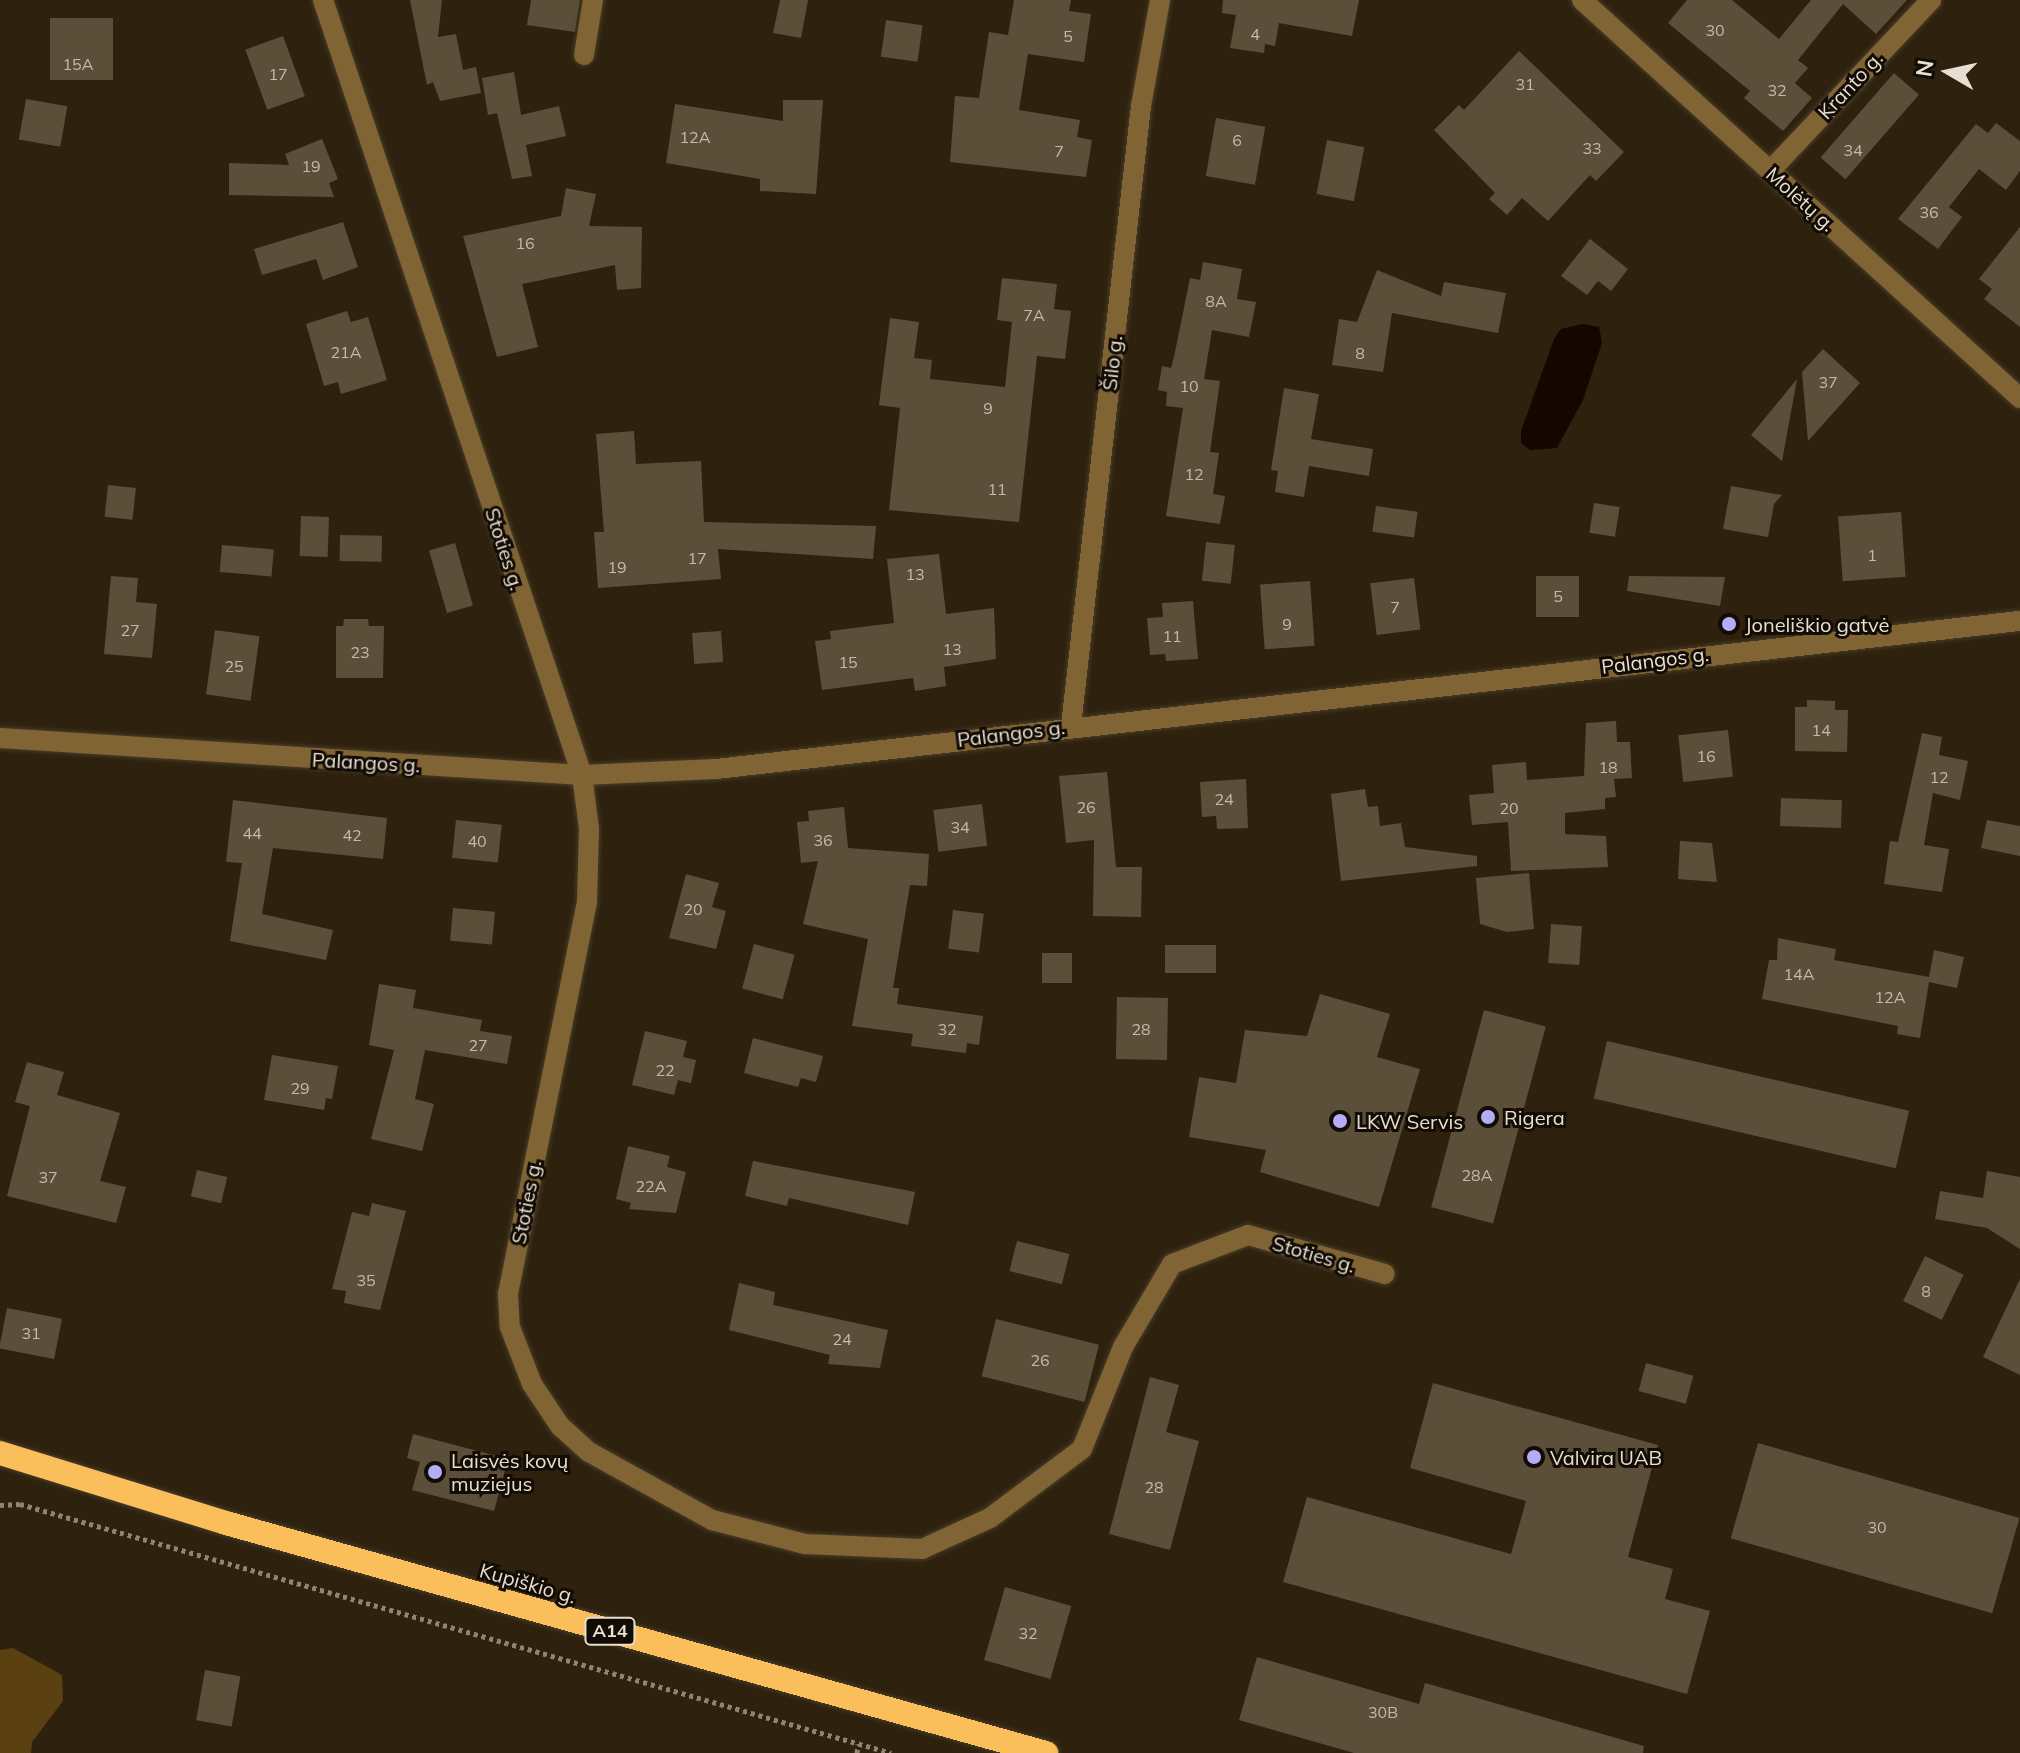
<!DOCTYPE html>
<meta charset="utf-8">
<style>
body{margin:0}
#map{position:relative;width:2020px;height:1753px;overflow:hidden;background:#2e220e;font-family:Mulish,sans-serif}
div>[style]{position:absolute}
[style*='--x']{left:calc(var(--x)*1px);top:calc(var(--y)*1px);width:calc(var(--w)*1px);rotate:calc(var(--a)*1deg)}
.green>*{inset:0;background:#5b4112}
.water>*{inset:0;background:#130700}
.building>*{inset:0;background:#5c4f3a;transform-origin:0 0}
.path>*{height:5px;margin-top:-2.5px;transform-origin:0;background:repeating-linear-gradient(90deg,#8e8475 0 4px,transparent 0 8px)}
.roads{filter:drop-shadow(0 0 2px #483c2a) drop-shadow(0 0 2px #483c2a)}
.minor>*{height:20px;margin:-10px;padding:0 10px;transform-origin:10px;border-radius:10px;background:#816433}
.highway>*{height:24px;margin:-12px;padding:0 12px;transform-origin:12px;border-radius:12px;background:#fabf5b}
.dots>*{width:22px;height:22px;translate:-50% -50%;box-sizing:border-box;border:4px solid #120c05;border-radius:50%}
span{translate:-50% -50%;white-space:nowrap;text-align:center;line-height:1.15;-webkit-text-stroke:6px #120c05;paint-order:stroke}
.number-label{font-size:16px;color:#c4bbad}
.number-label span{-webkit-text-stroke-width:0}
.shield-label span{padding:2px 6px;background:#120c05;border:2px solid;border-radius:6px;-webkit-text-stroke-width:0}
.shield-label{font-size:18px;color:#e7dfd3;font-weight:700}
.street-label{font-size:20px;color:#e7dfd3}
.poi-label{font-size:20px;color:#e7dfd3}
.left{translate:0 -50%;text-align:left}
.north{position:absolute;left:1908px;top:32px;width:80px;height:80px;-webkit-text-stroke:6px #120c05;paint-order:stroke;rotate:279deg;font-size:22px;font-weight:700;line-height:32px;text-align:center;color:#e7dfd3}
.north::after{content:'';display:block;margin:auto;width:28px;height:36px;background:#e7dfd3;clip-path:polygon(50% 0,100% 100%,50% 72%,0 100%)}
</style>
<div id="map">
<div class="green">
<i style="clip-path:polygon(13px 1648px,62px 1675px,63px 1701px,32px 1742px,31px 1753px,0 1753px,0 1650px)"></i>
</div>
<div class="water">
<i style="clip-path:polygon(1582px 324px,1599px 327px,1602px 343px,1583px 400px,1557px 448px,1530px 450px,1521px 443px,1521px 431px,1554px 339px,1561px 329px)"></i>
</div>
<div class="building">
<i style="clip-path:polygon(410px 0,442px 0,438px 37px,456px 34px,463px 70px,476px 67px,481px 93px,440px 101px,433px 82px,427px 85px)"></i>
<i style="clip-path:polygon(531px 0,580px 0,575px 32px,527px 25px)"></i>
<i style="clip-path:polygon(780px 0,808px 0,801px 38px,773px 33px)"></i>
<i style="clip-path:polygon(1014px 0,1071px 0,1069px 11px,1091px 14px,1084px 62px,1028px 54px,1019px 110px,1080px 120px,1077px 137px,1092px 140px,1086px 177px,950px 162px,955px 96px,979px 98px,989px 32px,1008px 35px)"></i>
<i style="clip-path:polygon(1223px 0,1359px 0,1352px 36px,1279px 23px,1275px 46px,1265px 44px,1264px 53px,1230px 48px,1236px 15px,1222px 13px)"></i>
<i style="clip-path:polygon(1687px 0,1732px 0,1779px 39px,1811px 0,1907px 0,1876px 34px,1843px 4px,1798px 60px,1808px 68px,1795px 83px,1812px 98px,1783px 131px,1744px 98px,1750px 91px,1668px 23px)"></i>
<i style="left:50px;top:18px;width:63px;height:62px"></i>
<i style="left:886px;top:20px;width:37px;height:37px;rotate:8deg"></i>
<i style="left:283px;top:36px;width:64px;height:40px;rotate:70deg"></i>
<i style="clip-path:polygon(1519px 51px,1624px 152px,1596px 181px,1590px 175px,1548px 221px,1522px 198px,1507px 215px,1489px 199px,1495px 193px,1434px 130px,1459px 105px,1464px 110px)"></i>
<i style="clip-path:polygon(514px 72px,521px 115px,559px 106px,566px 136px,526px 145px,532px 176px,512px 179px,497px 113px,488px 115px,482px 78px)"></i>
<i style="left:1894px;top:73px;width:33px;height:112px;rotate:41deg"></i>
<i style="left:26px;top:99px;width:42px;height:41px;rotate:10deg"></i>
<i style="clip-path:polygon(783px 100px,823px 100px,816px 194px,760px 191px,760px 179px,666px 163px,675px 104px,783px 121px)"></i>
<i style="left:1216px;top:118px;width:50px;height:59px;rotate:10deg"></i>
<i style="clip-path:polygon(1996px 123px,2020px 141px,2020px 171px,2006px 190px,1979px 169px,1949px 207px,1962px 217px,1938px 249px,1898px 219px,1976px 124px,1988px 133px)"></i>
<i style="clip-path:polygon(322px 139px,338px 179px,329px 183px,334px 197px,229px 195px,229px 163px,289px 165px,285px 154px)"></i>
<i style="left:1327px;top:140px;width:38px;height:55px;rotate:11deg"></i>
<i style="clip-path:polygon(566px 188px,596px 194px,589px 226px,642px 227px,641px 288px,617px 290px,615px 265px,522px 284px,538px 347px,497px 357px,463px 236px,561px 216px)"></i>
<i style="clip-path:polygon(343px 222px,358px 267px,323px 280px,316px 259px,262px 275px,254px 249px)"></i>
<i style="clip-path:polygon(2020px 227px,2020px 327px,1984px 299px,1992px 289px,1979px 279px)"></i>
<i style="clip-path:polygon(1590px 239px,1628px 269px,1611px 291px,1598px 281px,1587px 295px,1561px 276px)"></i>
<i style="clip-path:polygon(1203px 262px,1242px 269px,1237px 299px,1256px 302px,1249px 337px,1212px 330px,1204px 379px,1220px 381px,1210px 452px,1219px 453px,1213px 494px,1225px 496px,1220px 524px,1166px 516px,1183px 408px,1166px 406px,1167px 392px,1158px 390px,1162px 366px,1171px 368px,1174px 357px,1190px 278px,1200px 280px)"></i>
<i style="clip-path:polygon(1377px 270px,1441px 296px,1444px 282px,1506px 293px,1498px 333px,1392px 313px,1383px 372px,1332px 365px,1339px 319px,1357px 322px)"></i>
<i style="clip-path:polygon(1002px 278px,1057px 284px,1054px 309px,1071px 311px,1065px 359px,1037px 356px,1019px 522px,889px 510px,900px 408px,879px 405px,890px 318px,919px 322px,914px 358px,932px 360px,930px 379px,1005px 387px,1012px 322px,997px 320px)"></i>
<i style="clip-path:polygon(347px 311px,351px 322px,368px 317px,387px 380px,341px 394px,338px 382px,324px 386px,306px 324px)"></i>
<i style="clip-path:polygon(1823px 349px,1860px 383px,1808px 441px,1802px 372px)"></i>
<i style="clip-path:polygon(1797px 379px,1782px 461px,1751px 435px)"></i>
<i style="clip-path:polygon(1284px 388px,1319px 394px,1311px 439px,1373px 449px,1369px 476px,1309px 466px,1304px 497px,1275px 492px,1278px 471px,1271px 470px)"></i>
<i style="clip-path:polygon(634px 431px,636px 464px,701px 461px,704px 522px,876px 526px,873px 559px,718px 549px,721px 579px,598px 588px,594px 532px,604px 532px,596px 434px)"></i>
<i style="left:108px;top:485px;width:28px;height:32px;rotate:6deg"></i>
<i style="clip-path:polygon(1731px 486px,1782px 495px,1774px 504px,1768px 537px,1723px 529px)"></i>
<i style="left:1594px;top:503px;width:26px;height:30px;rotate:9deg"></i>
<i style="left:1376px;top:506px;width:42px;height:26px;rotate:8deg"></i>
<i style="left:1901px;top:512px;width:65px;height:63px;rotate:86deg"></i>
<i style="left:301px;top:516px;width:28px;height:40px;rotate:2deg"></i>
<i style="left:340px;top:535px;width:42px;height:26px;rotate:1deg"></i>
<i style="left:1206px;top:542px;width:29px;height:39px;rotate:6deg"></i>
<i style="left:455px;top:543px;width:65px;height:27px;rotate:74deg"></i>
<i style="left:222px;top:545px;width:52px;height:27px;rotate:5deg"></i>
<i style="clip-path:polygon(939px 554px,946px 614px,994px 608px,996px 659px,944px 667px,946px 686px,915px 691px,913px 678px,822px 690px,815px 641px,831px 639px,830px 631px,894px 623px,887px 559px)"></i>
<i style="clip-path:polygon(111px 576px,138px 578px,136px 602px,157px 604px,152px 658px,104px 654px)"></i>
<i style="left:1536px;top:576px;width:43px;height:41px"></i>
<i style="clip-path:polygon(1629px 576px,1725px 577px,1720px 606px,1627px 591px)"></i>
<i style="left:1414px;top:578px;width:52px;height:44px;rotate:83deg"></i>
<i style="left:1310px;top:581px;width:65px;height:50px;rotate:86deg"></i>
<i style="clip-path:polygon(1193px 601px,1198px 659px,1166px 661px,1165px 654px,1150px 655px,1147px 618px,1163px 617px,1162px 603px)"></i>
<i style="clip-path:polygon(344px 619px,368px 619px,369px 626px,384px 626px,383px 678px,336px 678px,336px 626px,343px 626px)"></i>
<i style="left:215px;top:630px;width:45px;height:65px;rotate:8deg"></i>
<i style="left:721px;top:631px;width:31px;height:29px;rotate:86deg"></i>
<i style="clip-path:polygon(1807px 700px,1835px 701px,1835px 710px,1848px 710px,1847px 752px,1795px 751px,1795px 707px,1807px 707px)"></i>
<i style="clip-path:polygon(1616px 721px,1617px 742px,1630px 742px,1632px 778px,1614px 779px,1616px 797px,1605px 798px,1605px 809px,1565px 813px,1565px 834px,1606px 836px,1608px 867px,1511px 871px,1508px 822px,1472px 825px,1469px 795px,1494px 793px,1492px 765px,1526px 762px,1527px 780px,1584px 776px,1586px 723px)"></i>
<i style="left:1728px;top:730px;width:47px;height:50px;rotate:84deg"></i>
<i style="clip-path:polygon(1922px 733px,1942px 737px,1939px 755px,1968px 761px,1960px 800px,1933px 793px,1924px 845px,1949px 849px,1942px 892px,1884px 884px,1890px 841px,1898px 842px)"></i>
<i style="clip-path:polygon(1107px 772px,1116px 867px,1142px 867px,1141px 917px,1093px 916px,1094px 840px,1066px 843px,1059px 776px)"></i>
<i style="clip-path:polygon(1246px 779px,1248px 828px,1217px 829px,1216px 816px,1202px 817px,1200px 782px)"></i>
<i style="clip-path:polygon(1365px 789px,1368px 807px,1378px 806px,1380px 826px,1401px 823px,1405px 847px,1477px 856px,1477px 866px,1341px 881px,1331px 794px)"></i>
<i style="left:1781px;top:798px;width:61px;height:28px;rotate:2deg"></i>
<i style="clip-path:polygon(233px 800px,387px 818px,383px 859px,273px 848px,262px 914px,333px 930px,326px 960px,230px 941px,242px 863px,226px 862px)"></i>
<i style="left:982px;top:804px;width:42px;height:49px;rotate:83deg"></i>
<i style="clip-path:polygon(844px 807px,848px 848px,929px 854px,927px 886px,910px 885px,893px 988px,899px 988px,897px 1004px,983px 1016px,979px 1045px,967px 1043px,966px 1053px,911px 1046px,913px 1034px,852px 1026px,868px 939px,803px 924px,818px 861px,801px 863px,797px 822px,809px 821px,808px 811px)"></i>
<i style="left:456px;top:820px;width:46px;height:38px;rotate:6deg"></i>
<i style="clip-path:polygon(1987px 820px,2020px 826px,2020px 856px,1981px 848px)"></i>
<i style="clip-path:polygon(1680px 841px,1712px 843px,1717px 882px,1678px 879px)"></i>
<i style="clip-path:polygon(1529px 873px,1534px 929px,1507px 932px,1480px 924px,1476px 878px)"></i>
<i style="clip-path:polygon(686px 874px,719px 883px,712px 907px,726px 911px,716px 949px,669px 938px)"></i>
<i style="left:453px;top:908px;width:42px;height:33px;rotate:5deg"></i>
<i style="left:953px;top:910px;width:31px;height:39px;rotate:7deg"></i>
<i style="left:1551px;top:924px;width:31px;height:39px;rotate:4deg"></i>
<i style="clip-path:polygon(1778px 938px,1836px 949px,1834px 960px,1929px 977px,1934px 950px,1964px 957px,1957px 988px,1929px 982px,1920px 1038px,1897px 1034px,1898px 1026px,1762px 999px,1769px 960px,1777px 960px)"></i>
<i style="left:754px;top:944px;width:42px;height:46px;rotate:15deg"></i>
<i style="left:1165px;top:945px;width:51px;height:28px"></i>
<i style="left:1072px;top:953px;width:30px;height:30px;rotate:90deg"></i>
<i style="clip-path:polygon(379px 984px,416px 990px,413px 1008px,482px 1020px,480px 1031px,512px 1036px,507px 1064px,425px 1050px,415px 1099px,434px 1104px,422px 1151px,371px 1139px,394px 1050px,369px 1045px)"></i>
<i style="clip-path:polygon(1320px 994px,1390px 1014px,1377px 1057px,1420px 1069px,1379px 1207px,1260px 1172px,1266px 1150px,1189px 1137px,1199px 1077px,1236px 1083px,1245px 1030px,1307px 1036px)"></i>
<i style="left:1117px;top:997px;width:51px;height:62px;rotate:1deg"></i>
<i style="left:1484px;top:1010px;width:64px;height:204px;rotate:15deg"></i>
<i style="clip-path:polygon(645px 1031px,687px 1041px,683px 1057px,696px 1060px,691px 1083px,678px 1080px,674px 1095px,632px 1085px)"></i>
<i style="clip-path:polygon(753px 1038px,823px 1056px,816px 1082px,801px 1078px,798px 1087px,744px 1073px)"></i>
<i style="left:1607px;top:1041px;width:310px;height:59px;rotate:13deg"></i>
<i style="clip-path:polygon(272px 1055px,338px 1066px,332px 1099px,326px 1098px,324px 1110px,264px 1100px)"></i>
<i style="clip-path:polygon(27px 1062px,64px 1072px,57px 1095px,120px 1113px,100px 1181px,126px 1187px,116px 1223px,7px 1196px,30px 1106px,15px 1102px)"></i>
<i style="clip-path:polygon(628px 1146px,670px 1156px,667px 1167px,686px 1172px,676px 1213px,629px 1209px,631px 1203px,616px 1199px)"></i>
<i style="clip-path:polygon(753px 1161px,915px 1192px,908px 1225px,789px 1198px,787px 1206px,745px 1196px)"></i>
<i style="left:197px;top:1170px;width:31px;height:27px;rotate:13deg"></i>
<i style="clip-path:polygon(1987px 1171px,2020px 1177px,2020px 1249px,1987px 1228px,1935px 1219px,1940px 1191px,1983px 1198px)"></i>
<i style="clip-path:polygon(372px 1203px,406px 1211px,380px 1310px,344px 1303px,346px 1291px,332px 1289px,352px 1212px,369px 1216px)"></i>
<i style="left:1017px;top:1241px;width:54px;height:31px;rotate:14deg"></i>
<i style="left:1925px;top:1256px;width:43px;height:50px;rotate:26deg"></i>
<i style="clip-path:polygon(2020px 1279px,2020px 1375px,1983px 1357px)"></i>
<i style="clip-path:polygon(739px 1283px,775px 1292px,773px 1305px,888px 1330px,880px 1368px,828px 1364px,830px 1355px,729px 1330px)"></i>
<i style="left:7px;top:1308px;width:56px;height:41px;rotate:11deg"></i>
<i style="left:996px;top:1319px;width:106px;height:59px;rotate:14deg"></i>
<i style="left:1646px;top:1363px;width:49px;height:29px;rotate:15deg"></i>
<i style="clip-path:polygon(1150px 1377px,1179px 1385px,1166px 1432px,1199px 1441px,1170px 1550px,1109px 1534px)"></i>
<i style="clip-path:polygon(1433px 1383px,1658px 1445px,1628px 1557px,1673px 1569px,1665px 1599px,1710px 1611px,1687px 1694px,1283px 1582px,1307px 1497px,1511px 1554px,1526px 1501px,1410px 1468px)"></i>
<i style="clip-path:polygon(413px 1434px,508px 1459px,494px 1511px,412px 1490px,420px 1462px,407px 1458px)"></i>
<i style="left:1758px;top:1443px;width:272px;height:99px;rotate:16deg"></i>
<i style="left:1005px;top:1587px;width:69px;height:76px;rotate:16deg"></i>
<i style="clip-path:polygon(1257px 1657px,1419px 1704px,1425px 1683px,1644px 1746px,1643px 1753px,1354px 1753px,1239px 1720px)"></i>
<i style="left:205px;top:1670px;width:36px;height:51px;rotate:10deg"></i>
</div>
<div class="path">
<i style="--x:0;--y:1505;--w:20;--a:-3"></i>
<i style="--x:20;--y:1504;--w:906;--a:15.95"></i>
<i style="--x:857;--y:1753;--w:9;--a:-84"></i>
</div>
<div class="roads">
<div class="minor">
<i style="--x:323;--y:0;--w:817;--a:71.52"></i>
<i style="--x:582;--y:775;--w:54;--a:82.6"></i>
<i style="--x:589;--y:829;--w:73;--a:91.6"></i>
<i style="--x:587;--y:902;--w:400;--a:101.4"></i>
<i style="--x:508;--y:1294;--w:33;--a:87"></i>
<i style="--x:510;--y:1327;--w:61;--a:68.9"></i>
<i style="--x:532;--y:1384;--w:50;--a:56.3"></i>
<i style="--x:560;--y:1426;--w:39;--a:42"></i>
<i style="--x:589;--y:1452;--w:141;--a:28.9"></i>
<i style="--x:712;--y:1520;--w:96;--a:14.5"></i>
<i style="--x:805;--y:1544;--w:117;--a:2.4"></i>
<i style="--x:922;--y:1549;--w:75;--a:-24.5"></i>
<i style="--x:990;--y:1518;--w:115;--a:-36.9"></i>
<i style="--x:1082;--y:1449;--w:110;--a:-68.1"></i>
<i style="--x:1123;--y:1347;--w:96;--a:-59.4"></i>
<i style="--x:1172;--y:1264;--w:81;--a:-20.9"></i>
<i style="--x:1248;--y:1235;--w:142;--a:15.9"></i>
<i style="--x:1582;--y:0;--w:592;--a:42.26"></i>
<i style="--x:584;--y:55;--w:56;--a:-80.7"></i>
<i style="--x:1770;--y:171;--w:235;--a:-46.7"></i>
<i style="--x:1071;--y:726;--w:624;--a:-83.56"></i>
<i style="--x:1141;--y:106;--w:108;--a:-79.8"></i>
<i style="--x:0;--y:738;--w:583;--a:3.64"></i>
<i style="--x:582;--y:775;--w:134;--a:-2.6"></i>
<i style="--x:716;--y:769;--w:1312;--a:-6.48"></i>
</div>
<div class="highway">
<i style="--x:0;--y:1453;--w:237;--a:17.2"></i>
<i style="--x:226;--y:1523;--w:852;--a:15.67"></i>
</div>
</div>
<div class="dots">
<i style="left:1729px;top:624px;background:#b4acf9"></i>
<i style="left:1488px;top:1117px;background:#b4acf9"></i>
<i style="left:1340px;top:1121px;background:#b4acf9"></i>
<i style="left:1534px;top:1457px;background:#b4acf9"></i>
<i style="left:435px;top:1472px;background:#b4acf9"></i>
</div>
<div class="number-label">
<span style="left:1715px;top:30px">30</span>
<span style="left:1255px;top:34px">4</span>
<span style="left:1068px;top:36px">5</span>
<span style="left:78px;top:64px">15A</span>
<span style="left:278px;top:74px">17</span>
<span style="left:1525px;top:84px">31</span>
<span style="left:1777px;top:90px">32</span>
<span style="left:695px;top:137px">12A</span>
<span style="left:1237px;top:140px">6</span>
<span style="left:1592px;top:148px">33</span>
<span style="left:1853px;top:150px">34</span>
<span style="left:1059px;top:151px">7</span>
<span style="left:311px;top:166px">19</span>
<span style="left:1929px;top:212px">36</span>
<span style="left:525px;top:243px">16</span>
<span style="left:1216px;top:301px">8A</span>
<span style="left:1034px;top:315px">7A</span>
<span style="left:346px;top:352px">21A</span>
<span style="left:1360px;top:353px">8</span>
<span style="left:1828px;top:382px">37</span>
<span style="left:1189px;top:386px">10</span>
<span style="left:988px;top:408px">9</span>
<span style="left:1194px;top:474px">12</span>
<span style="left:997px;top:489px">11</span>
<span style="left:1872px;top:555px">1</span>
<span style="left:697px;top:558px">17</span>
<span style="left:617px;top:567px">19</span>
<span style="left:915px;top:574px">13</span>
<span style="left:1558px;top:596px">5</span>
<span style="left:1395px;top:607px">7</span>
<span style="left:1287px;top:624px">9</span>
<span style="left:130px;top:630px">27</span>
<span style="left:1172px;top:636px">11</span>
<span style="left:952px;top:649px">13</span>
<span style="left:360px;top:652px">23</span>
<span style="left:848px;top:662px">15</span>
<span style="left:234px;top:666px">25</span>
<span style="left:1821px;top:730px">14</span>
<span style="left:1706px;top:756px">16</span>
<span style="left:1608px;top:767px">18</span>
<span style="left:1939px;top:777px">12</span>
<span style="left:1224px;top:799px">24</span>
<span style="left:1086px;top:807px">26</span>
<span style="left:1509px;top:808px">20</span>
<span style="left:960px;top:827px">34</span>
<span style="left:252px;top:833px">44</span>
<span style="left:352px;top:835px">42</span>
<span style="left:823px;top:840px">36</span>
<span style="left:477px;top:841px">40</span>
<span style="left:693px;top:909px">20</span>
<span style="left:1799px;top:974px">14A</span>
<span style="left:1890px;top:997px">12A</span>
<span style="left:947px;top:1029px">32</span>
<span style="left:1141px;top:1029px">28</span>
<span style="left:478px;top:1045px">27</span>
<span style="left:665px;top:1070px">22</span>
<span style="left:300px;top:1088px">29</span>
<span style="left:1477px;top:1175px">28A</span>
<span style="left:48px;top:1177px">37</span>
<span style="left:651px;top:1186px">22A</span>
<span style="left:366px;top:1280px">35</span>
<span style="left:1926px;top:1291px">8</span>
<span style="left:31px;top:1333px">31</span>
<span style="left:842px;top:1339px">24</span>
<span style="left:1040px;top:1360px">26</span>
<span style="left:1154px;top:1487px">28</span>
<span style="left:1877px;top:1527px">30</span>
<span style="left:1028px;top:1633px">32</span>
<span style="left:1383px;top:1712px">30B</span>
</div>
<div class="shield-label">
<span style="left:610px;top:1631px">A14</span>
</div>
<div class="street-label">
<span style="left:1850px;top:85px;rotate:-47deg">Kranto g.</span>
<span style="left:1801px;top:199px;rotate:42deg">Molėtų g.</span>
<span style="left:1112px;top:363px;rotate:-84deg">Šilo g.</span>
<span style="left:505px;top:549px;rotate:72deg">Stoties g.</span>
<span style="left:1655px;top:660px;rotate:-7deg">Palangos g.</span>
<span style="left:1011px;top:733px;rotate:-7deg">Palangos g.</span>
<span style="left:366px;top:762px;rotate:3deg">Palangos g.</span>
<span style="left:526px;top:1202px;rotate:-79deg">Stoties g.</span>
<span style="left:1314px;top:1254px;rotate:16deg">Stoties g.</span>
<span style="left:528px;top:1583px;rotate:16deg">Kupiškio g.</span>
</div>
<div class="poi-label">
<span class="left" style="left:1745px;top:624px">Joneliškio gatvė</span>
<span class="left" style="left:1504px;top:1117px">Rigera</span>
<span class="left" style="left:1356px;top:1121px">LKW Servis</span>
<span class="left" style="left:1550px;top:1457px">Valvira UAB</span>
<span class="left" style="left:451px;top:1472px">Laisvės kovų<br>muziejus</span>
</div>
<div class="north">N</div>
</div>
